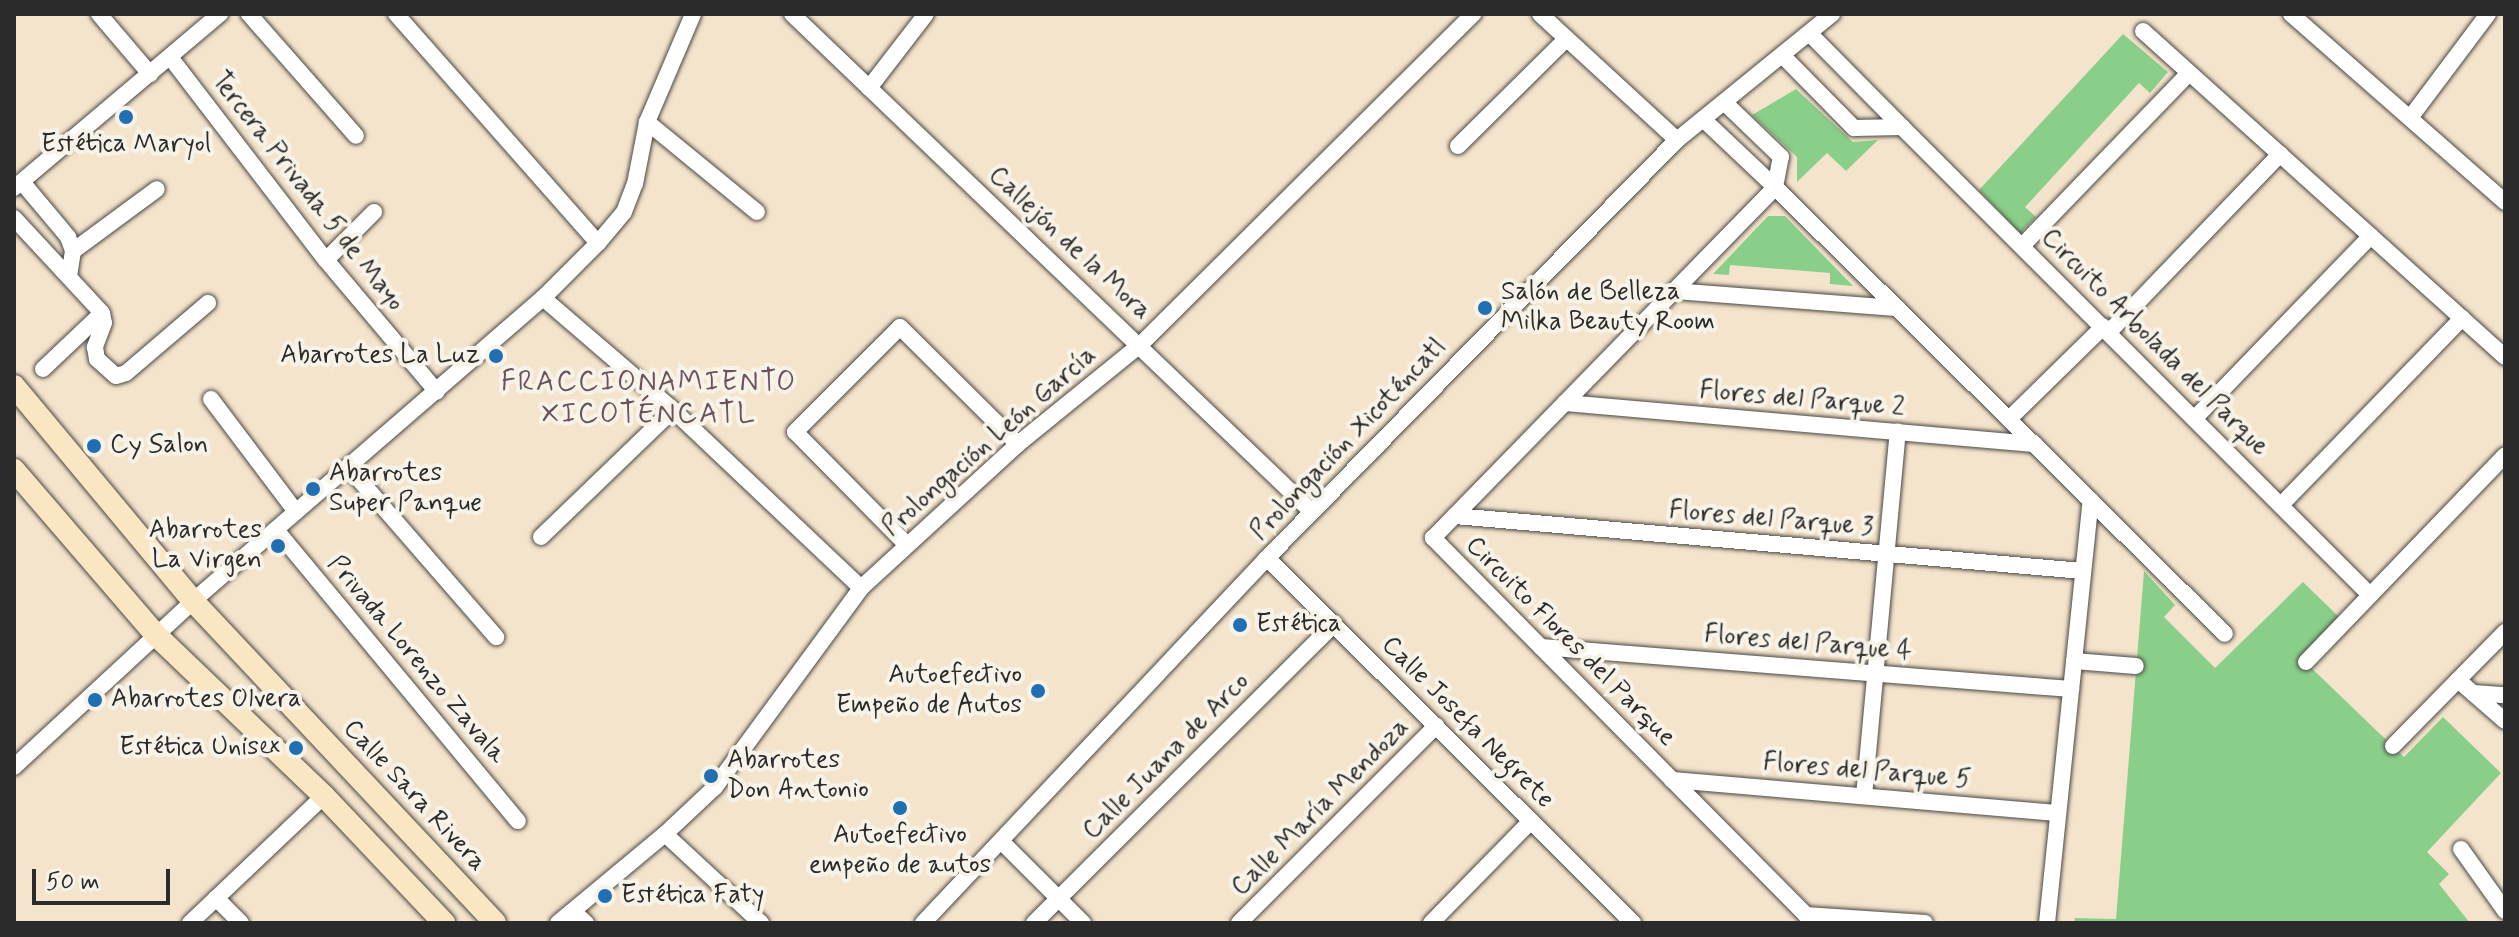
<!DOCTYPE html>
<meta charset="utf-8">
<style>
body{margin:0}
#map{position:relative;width:2519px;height:937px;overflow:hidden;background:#f5e4cc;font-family:Mynerve,sans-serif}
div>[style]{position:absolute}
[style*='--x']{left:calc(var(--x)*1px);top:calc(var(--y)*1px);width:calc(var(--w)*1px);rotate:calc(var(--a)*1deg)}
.green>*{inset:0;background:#8acf89}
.roads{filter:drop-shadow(0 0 2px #494743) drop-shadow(0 0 2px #494743)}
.street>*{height:16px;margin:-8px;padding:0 8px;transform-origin:8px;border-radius:8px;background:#fff}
.secondary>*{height:22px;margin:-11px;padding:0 11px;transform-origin:11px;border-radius:11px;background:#fbe6c4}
.dots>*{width:22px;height:22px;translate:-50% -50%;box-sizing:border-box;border:4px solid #f7f3e8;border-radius:50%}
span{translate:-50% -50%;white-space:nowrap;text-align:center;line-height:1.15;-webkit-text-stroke:8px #f7f3e8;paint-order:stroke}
.poi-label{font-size:26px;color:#2b2b2b}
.left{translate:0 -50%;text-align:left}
.right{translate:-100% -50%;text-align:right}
.street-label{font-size:26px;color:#2b2b2b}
.neighbourhood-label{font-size:28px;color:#6a515b;letter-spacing:2px}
.frame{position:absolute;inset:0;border:16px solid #2b2b2b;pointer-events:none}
.scale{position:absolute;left:32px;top:869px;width:138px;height:36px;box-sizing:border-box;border:4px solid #2b2b2b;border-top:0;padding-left:10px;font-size:24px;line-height:28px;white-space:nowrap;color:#2b2b2b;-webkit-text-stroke:6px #f7f3e8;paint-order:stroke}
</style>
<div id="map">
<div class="green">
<i style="clip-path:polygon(2123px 34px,2168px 72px,2150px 93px,2139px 83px,2025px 207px,2036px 217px,2020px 233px,1979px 190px)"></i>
<i style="clip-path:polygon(1796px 89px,1853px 142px,1878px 140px,1846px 171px,1827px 153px,1797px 182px,1797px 157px,1752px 115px)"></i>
<i style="clip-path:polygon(1768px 216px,1785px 216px,1853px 286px,1830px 284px,1830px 273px,1730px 265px,1729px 275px,1713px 274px)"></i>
<i style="clip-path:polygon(2144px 571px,2175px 605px,2164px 617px,2215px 668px,2303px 582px,2339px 617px,2300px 657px,2404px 757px,2443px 717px,2501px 773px,2427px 852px,2449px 874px,2439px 884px,2470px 923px,2074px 923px,2075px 918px,2116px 919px)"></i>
</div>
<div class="roads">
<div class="street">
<i style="--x:99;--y:14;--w:79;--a:49.6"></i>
<i style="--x:249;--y:14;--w:162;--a:48.7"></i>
<i style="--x:396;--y:14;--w:305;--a:48.6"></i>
<i style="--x:792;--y:14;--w:720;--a:43.76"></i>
<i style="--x:1540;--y:14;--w:186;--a:42.6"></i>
<i style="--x:2291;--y:14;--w:285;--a:41.3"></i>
<i style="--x:2143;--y:31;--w:487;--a:42"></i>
<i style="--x:1782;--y:55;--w:103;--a:45.4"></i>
<i style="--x:1854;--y:128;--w:48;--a:-1.2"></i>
<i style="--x:1902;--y:127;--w:132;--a:-134.7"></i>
<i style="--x:170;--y:57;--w:256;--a:52.5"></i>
<i style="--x:326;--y:260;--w:172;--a:49.9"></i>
<i style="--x:869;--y:88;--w:93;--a:-52.4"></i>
<i style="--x:2410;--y:118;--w:130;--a:-53.1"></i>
<i style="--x:1703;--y:119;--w:99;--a:43.4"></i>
<i style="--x:1775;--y:187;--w:31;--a:-79"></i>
<i style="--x:1781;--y:157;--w:79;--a:-136"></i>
<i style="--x:647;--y:122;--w:142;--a:39.3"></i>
<i style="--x:1902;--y:127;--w:662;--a:45"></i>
<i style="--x:1458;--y:146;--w:152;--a:-44.7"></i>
<i style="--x:22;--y:182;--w:72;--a:50.1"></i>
<i style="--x:68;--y:237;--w:15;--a:70"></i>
<i style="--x:73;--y:251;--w:24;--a:99"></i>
<i style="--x:14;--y:188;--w:270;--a:-40.2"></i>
<i style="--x:14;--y:218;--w:129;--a:47.2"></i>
<i style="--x:102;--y:313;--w:10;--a:79"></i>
<i style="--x:104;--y:323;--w:26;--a:111"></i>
<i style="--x:95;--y:347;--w:12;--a:81"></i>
<i style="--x:97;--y:359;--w:25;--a:42"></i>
<i style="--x:116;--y:376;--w:10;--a:-17"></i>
<i style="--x:126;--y:373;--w:108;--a:-40.5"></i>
<i style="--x:2022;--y:246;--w:240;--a:-46"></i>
<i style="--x:73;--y:251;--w:104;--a:-36.4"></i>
<i style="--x:326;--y:260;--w:68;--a:-45"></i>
<i style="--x:1674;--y:291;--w:224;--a:4.4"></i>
<i style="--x:543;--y:298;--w:172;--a:40.7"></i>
<i style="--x:673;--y:410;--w:259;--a:43.4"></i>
<i style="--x:2109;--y:332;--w:247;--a:-46.1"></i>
<i style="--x:43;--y:369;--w:81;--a:-43.5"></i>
<i style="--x:211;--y:399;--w:141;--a:53"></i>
<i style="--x:1565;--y:403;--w:471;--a:5"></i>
<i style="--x:2195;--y:418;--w:253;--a:-46"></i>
<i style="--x:2009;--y:419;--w:132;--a:-44.4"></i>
<i style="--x:350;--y:469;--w:223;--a:49"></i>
<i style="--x:2282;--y:504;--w:259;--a:-45.9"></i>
<i style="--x:1455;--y:516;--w:630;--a:5.01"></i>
<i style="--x:277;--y:531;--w:377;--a:50.3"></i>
<i style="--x:541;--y:537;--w:183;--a:-43.9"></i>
<i style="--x:907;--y:545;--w:159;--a:-134.7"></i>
<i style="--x:795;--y:432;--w:148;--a:-45"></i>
<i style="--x:900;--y:327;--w:166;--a:44.8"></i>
<i style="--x:1267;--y:558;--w:517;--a:44.92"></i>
<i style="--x:1541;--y:647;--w:532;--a:4.53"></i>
<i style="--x:2074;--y:661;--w:62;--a:4.6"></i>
<i style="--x:2306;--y:662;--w:287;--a:-46.1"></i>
<i style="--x:2458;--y:680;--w:62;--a:41.1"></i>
<i style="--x:2473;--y:693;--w:32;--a:4"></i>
<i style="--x:2393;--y:746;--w:160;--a:-45.5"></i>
<i style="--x:14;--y:767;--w:244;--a:-42.8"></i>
<i style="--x:193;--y:601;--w:463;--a:-40.9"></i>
<i style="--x:543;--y:298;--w:78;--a:-45"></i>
<i style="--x:598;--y:243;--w:40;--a:-50"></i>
<i style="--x:624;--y:212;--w:30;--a:-69"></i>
<i style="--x:635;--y:184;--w:63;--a:-79"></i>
<i style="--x:647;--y:122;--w:117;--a:-66.9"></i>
<i style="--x:1672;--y:780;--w:387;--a:4.9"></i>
<i style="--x:1864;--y:796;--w:366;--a:-84.7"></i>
<i style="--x:665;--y:834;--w:131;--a:42.8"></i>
<i style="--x:1001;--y:841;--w:116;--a:45"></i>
<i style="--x:2461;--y:849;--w:76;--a:54.6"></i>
<i style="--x:216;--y:898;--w:35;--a:45"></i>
<i style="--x:573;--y:911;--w:18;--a:43"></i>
<i style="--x:1806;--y:915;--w:119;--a:3.8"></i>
<i style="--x:190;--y:923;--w:185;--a:-43.5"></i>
<i style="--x:558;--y:923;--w:139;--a:-39.8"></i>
<i style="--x:665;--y:834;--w:69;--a:-43.2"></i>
<i style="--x:715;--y:787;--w:247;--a:-53.7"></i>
<i style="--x:861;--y:588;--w:213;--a:-42.5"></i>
<i style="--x:1018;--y:444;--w:157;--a:-39.1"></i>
<i style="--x:1140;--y:345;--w:470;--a:-44.8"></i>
<i style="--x:923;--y:923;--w:502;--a:-46.7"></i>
<i style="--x:1267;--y:558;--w:586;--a:-45.55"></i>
<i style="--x:1677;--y:140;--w:200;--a:-39.1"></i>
<i style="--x:1034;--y:923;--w:424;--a:-44.9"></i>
<i style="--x:1239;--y:923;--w:279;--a:-45"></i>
<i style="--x:1431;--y:923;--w:143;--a:-45.6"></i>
<i style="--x:1814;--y:923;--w:542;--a:-134.7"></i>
<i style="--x:1433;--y:538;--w:490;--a:-45.7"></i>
<i style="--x:1775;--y:187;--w:634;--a:44.81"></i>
<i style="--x:2047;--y:923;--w:425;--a:-84.1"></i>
</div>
<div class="secondary">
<i style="--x:14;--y:386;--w:280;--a:50.2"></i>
<i style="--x:193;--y:601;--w:441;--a:46.8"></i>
<i style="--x:14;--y:470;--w:218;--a:49.3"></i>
<i style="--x:156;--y:635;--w:233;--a:43.8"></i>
<i style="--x:324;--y:796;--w:175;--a:46.6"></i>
</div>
</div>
<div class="dots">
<i style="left:126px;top:117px;background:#1f6fb2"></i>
<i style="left:1485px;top:308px;background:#1f6fb2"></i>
<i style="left:496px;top:356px;background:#1f6fb2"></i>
<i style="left:94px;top:446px;background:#1f6fb2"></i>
<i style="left:313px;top:489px;background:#1f6fb2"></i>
<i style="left:278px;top:546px;background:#1f6fb2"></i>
<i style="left:1240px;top:625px;background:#1f6fb2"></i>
<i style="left:1038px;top:691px;background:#1f6fb2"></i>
<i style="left:95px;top:700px;background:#1f6fb2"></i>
<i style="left:296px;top:748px;background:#1f6fb2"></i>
<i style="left:711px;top:776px;background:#1f6fb2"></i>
<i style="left:900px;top:808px;background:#1f6fb2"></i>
<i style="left:605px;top:896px;background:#1f6fb2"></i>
</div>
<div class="poi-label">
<span style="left:126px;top:145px">Estética Maryol</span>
<span class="left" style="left:1501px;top:308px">Salón de Belleza<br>Milka Beauty Room</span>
<span class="right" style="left:480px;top:356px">Abarrotes La Luz</span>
<span class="left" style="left:110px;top:446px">Cy Salon</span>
<span class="left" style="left:329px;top:489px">Abarrotes<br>Super Panque</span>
<span class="right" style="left:262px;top:546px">Abarrotes<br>La Virgen</span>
<span class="left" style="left:1256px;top:625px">Estética</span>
<span class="right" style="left:1022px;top:691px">Autoefectivo<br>Empeño de Autos</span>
<span class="left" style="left:111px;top:700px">Abarrotes Olvera</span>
<span class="right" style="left:280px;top:748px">Estética Unisex</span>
<span class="left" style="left:727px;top:776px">Abarrotes<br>Don Antonio</span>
<span style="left:900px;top:851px">Autoefectivo<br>empeño de autos</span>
<span class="left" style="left:621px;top:896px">Estética Faty</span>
</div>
<div class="street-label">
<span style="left:307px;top:192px;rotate:52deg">Tercera Privada 5 de Mayo</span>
<span style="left:1069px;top:244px;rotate:43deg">Callejón de la Mora</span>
<span style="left:2154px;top:343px;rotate:45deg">Circuito Arbolada del Parque</span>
<span style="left:1802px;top:400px;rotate:5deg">Flores del Parque 2</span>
<span style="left:1349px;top:440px;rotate:-46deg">Prolongación Xicoténcatl</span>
<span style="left:990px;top:442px;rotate:-41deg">Prolongación León García</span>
<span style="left:1771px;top:520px;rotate:5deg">Flores del Parque 3</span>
<span style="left:1570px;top:642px;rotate:45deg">Circuito Flores del Parque</span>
<span style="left:1808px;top:644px;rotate:5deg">Flores del Parque 4</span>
<span style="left:416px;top:660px;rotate:50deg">Privada Lorenzo Zavala</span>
<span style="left:1467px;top:723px;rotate:45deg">Calle Josefa Negrete</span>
<span style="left:1167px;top:757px;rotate:-45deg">Calle Juana de Arco</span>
<span style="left:1867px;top:772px;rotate:5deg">Flores del Parque 5</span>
<span style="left:414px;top:796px;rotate:47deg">Calle Sara Rivera</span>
<span style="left:1321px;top:808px;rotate:-45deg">Calle María Mendoza</span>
</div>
<div class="neighbourhood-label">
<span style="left:649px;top:399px">FRACCIONAMIENTO<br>XICOTÉNCATL</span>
</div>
<div class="frame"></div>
<div class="scale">50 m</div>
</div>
